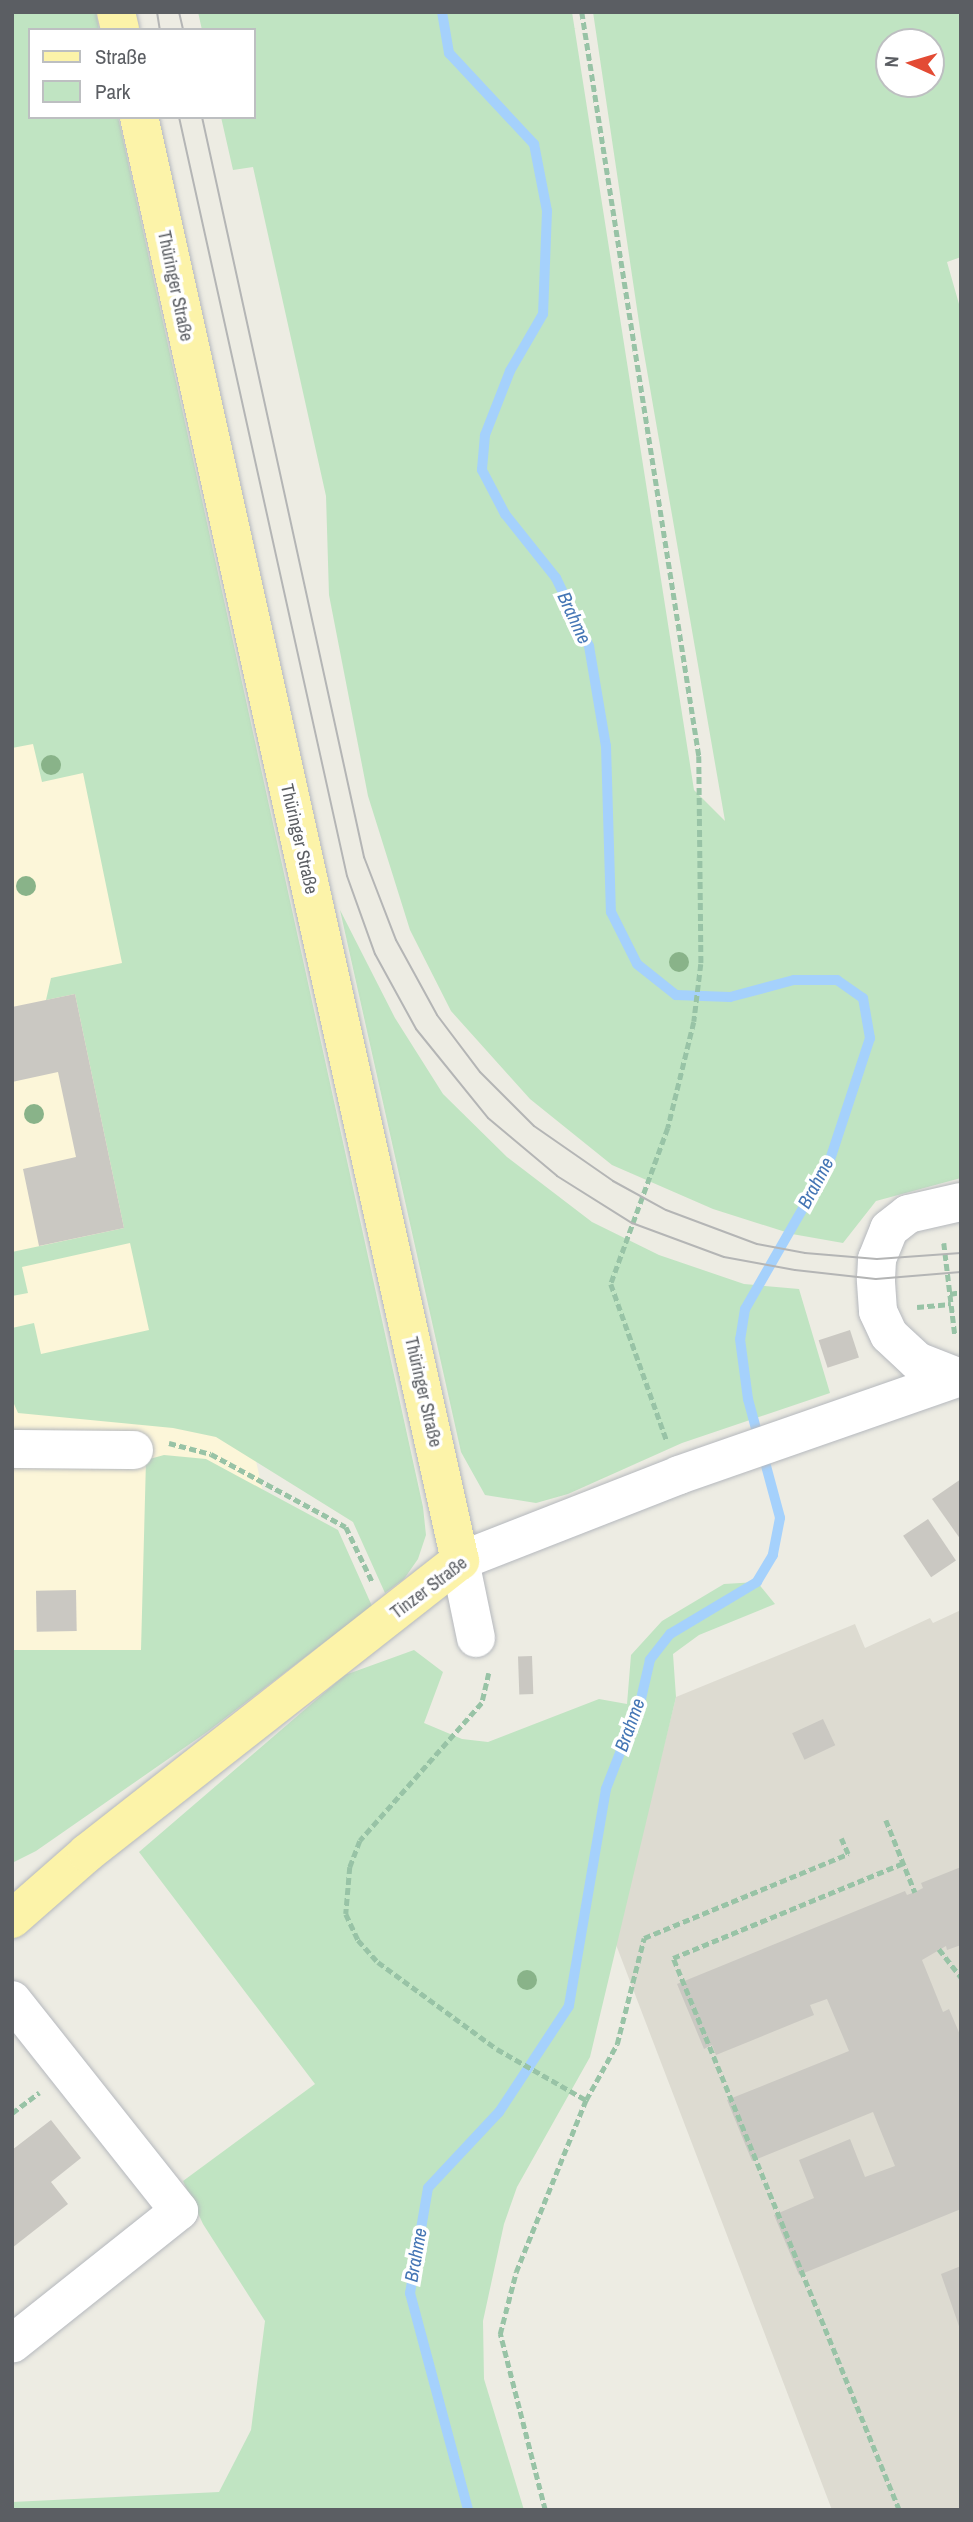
<!DOCTYPE html>
<meta charset="utf-8">
<style>
body{margin:0}
#map{position:relative;width:973px;height:2522px;overflow:hidden;background:#edece3;font-family:"Archivo Narrow",sans-serif}
div>[style]{position:absolute}
[style*='--x']{left:calc(var(--x)*1px);top:calc(var(--y)*1px);width:calc(var(--w)*1px);rotate:calc(var(--a)*1deg)}
.commercial>*{inset:0;background:#fcf6d9}
.education>*{inset:0;background:#dddbd1}
.green>*{inset:0;background:#c0e4c2}
.stream>*{height:10px;margin:-5px;padding:0 5px;transform-origin:5px;border-radius:5px;background:#a5d1fc}
.building>*{inset:0;background:#cac8c2;transform-origin:0 0}
.path>*{height:4.5px;margin-top:-2.25px;transform-origin:0;background:repeating-linear-gradient(90deg,#98c3a6 0 7px,transparent 0 10.5px)}
.roads{filter:drop-shadow(0 0 2px #b5b8bd) drop-shadow(0 0 2px #b5b8bd)}
.minor>*{height:38px;margin:-19px;padding:0 19px;transform-origin:19px;border-radius:19px;background:#fff}
.major>*{height:38px;margin:-19px;padding:0 19px;transform-origin:19px;border-radius:19px;background:#fcf3a9}
.tram>*{height:2px;margin:-1px;padding:0 1px;transform-origin:1px;border-radius:1px;background:#b4b5b5}
.trees>*{width:20px;height:20px;margin:-10px;border-radius:50%;background:#89b389}
span{translate:-50% -50%;white-space:nowrap;text-align:center;line-height:1.15;-webkit-text-stroke:7px #fff;paint-order:stroke}
.street-label{font-size:18px;color:#5b5e63}
.water-label{font-size:19px;color:#4576b5;font-style:italic}
.frame{position:absolute;inset:0;border:14px solid #5b5e63;pointer-events:none}
.legend{position:absolute;left:28px;top:28px;width:228px;height:91px;box-sizing:border-box;background:#fff;border:2px solid #bdbfc1;margin:0;padding:9px 12px;list-style:none;font-size:21px;color:#5b5e63}
.legend li{display:flex;align-items:center;gap:14px;height:35px}
.legend b{width:35px;border:2px solid #bdbfc1}
.north{position:absolute;left:875px;top:28px;width:70px;height:70px;box-sizing:border-box;background:#fff;border:2px solid #bdbfc1;border-radius:50%;rotate:274deg;font-size:19px;font-weight:700;line-height:28px;text-align:center;color:#5b5e63}
.north::after{content:'';display:block;margin:auto;width:24px;height:32px;background:#e34b34;clip-path:polygon(50% 0,100% 100%,50% 72%,0 100%)}
</style>
<div id="map">
<div class="commercial">
<i style="clip-path:polygon(12px 367px,283px 1582px,12px 1832px)"></i>
</div>
<div class="education">
<i style="clip-path:polygon(961px 1610px,961px 2510px,832px 2510px,615px 1942px,676px 1697px,855px 1624px,865px 1648px,930px 1618px,933px 1623px)"></i>
</div>
<div class="green">
<i style="clip-path:polygon(12px 12px,96px 12px,99px 30px,30px 30px,30px 117px,118px 117px,423px 1507px,426px 1535px,418px 1559px,404px 1579px,385px 1593px,353px 1522px,216px 1437px,173px 1428px,18px 1413px,14px 1404px,12px 1328px,34px 1323px,41px 1354px,149px 1330px,130px 1243px,22px 1267px,28px 1293px,12px 1296px,12px 1252px,124px 1228px,75px 994px,46px 1000px,51px 978px,122px 963px,83px 773px,42px 782px,33px 744px,12px 748px)"></i>
<i style="clip-path:polygon(evenodd,198px 12px,572px 12px,694px 790px,725px 821px,641px 336px,593px 12px,961px 12px,961px 257px,947px 262px,961px 311px,961px 1178px,876px 1201px,843px 1243px,792px 1234px,713px 1209px,612px 1165px,530px 1099px,451px 1011px,410px 930px,368px 796px,329px 595px,326px 496px,253px 167px,233px 170px,221px 117px,254px 117px,254px 30px,202px 30px,198px 12px,889px 42px,931px 42px,931px 84px,889px 84px,889px 42px)"></i>
<i style="clip-path:polygon(340px 910px,395px 1018px,443px 1094px,507px 1157px,592px 1222px,659px 1255px,744px 1284px,799px 1289px,830px 1393px,682px 1443px,568px 1494px,536px 1503px,485px 1495px,461px 1452px)"></i>
<i style="clip-path:polygon(164px 1455px,206px 1459px,338px 1530px,372px 1606px,207px 1732px,36px 1851px,12px 1863px,12px 1650px,141px 1650px,146px 1460px)"></i>
<i style="clip-path:polygon(757px 1582px,775px 1604px,699px 1635px,673px 1654px,676px 1697px,590px 2057px,517px 2187px,504px 2224px,483px 2321px,484px 2379px,524px 2510px,12px 2510px,12px 2502px,219px 2492px,251px 2430px,265px 2321px,203px 2224px,183px 2181px,315px 2084px,139px 1852px,345px 1675px,414px 1650px,443px 1672px,424px 1723px,462px 1739px,488px 1742px,599px 1699px,627px 1704px,631px 1655px,662px 1621px,724px 1584px)"></i>
</div>
<div class="stream">
<i style="--x:442;--y:12;--w:42;--a:80.3"></i>
<i style="--x:449;--y:53;--w:125;--a:47"></i>
<i style="--x:534;--y:144;--w:68;--a:79"></i>
<i style="--x:547;--y:211;--w:103;--a:92.2"></i>
<i style="--x:543;--y:314;--w:66;--a:120.1"></i>
<i style="--x:510;--y:371;--w:69;--a:111.3"></i>
<i style="--x:485;--y:435;--w:35;--a:95"></i>
<i style="--x:482;--y:470;--w:50;--a:62.4"></i>
<i style="--x:505;--y:514;--w:82;--a:51.4"></i>
<i style="--x:556;--y:578;--w:76;--a:64.1"></i>
<i style="--x:589;--y:646;--w:101;--a:80.4"></i>
<i style="--x:606;--y:746;--w:166;--a:88.3"></i>
<i style="--x:611;--y:912;--w:58;--a:63.4"></i>
<i style="--x:637;--y:964;--w:50;--a:38.5"></i>
<i style="--x:676;--y:995;--w:54;--a:2.1"></i>
<i style="--x:730;--y:997;--w:66;--a:-14.9"></i>
<i style="--x:794;--y:980;--w:43;--a:0"></i>
<i style="--x:837;--y:980;--w:32;--a:35"></i>
<i style="--x:863;--y:998;--w:41;--a:80.1"></i>
<i style="--x:870;--y:1038;--w:132;--a:108.2"></i>
<i style="--x:829;--y:1163;--w:168;--a:119.9"></i>
<i style="--x:745;--y:1309;--w:30;--a:99"></i>
<i style="--x:740;--y:1339;--w:61;--a:82.4"></i>
<i style="--x:748;--y:1399;--w:123;--a:74.9"></i>
<i style="--x:780;--y:1518;--w:38;--a:101"></i>
<i style="--x:773;--y:1555;--w:31;--a:121"></i>
<i style="--x:757;--y:1582;--w:101;--a:149.1"></i>
<i style="--x:670;--y:1634;--w:33;--a:128"></i>
<i style="--x:650;--y:1660;--w:40;--a:103"></i>
<i style="--x:641;--y:1699;--w:97;--a:111.3"></i>
<i style="--x:606;--y:1789;--w:220;--a:99.7"></i>
<i style="--x:569;--y:2006;--w:127;--a:123.4"></i>
<i style="--x:499;--y:2112;--w:104;--a:133.1"></i>
<i style="--x:428;--y:2188;--w:107;--a:99.7"></i>
<i style="--x:410;--y:2293;--w:225;--a:75"></i>
</div>
<div class="building">
<i style="clip-path:polygon(75px 994px,124px 1228px,39px 1246px,23px 1169px,76px 1157px,58px 1072px,12px 1082px,12px 1007px)"></i>
<i style="left:850px;top:1330px;width:29px;height:33px;rotate:72deg"></i>
<i style="clip-path:polygon(961px 1479px,961px 1540px,932px 1499px)"></i>
<i style="left:928px;top:1519px;width:50px;height:30px;rotate:56deg"></i>
<i style="left:76px;top:1590px;width:41px;height:40px;rotate:89deg"></i>
<i style="left:532px;top:1656px;width:38px;height:14px;rotate:88deg"></i>
<i style="left:823px;top:1719px;width:29px;height:34px;rotate:65deg"></i>
<i style="clip-path:polygon(961px 1867px,961px 1945px,947px 1950px,946px 1946px,922px 1960px,943px 2012px,949px 2009px,961px 2037px,961px 2209px,799px 2275px,774px 2215px,814px 2198px,799px 2160px,850px 2139px,865px 2177px,895px 2166px,873px 2112px,752px 2161px,727px 2100px,849px 2051px,827px 1999px,810px 2005px,814px 2015px,716px 2055px,712px 2045px,704px 2049px,677px 1984px,905px 1891px,907px 1895px,915px 1892px,923px 1888px,921px 1883px)"></i>
<i style="clip-path:polygon(51px 2120px,81px 2158px,51px 2182px,68px 2204px,12px 2248px,12px 2150px)"></i>
<i style="clip-path:polygon(961px 2266px,961px 2332px,941px 2274px)"></i>
</div>
<div class="path">
<i style="--x:582;--y:12;--w:753;--a:81.06"></i>
<i style="--x:699;--y:756;--w:208;--a:89.4"></i>
<i style="--x:701;--y:964;--w:58;--a:96.9"></i>
<i style="--x:694;--y:1022;--w:109;--a:103.8"></i>
<i style="--x:668;--y:1128;--w:166;--a:110.1"></i>
<i style="--x:611;--y:1284;--w:167;--a:70.4"></i>
<i style="--x:944;--y:1243;--w:93;--a:83.2"></i>
<i style="--x:950;--y:1294;--w:11;--a:-10"></i>
<i style="--x:917;--y:1307;--w:34;--a:-5"></i>
<i style="--x:169;--y:1443;--w:43;--a:14.7"></i>
<i style="--x:211;--y:1454;--w:153;--a:28.4"></i>
<i style="--x:346;--y:1527;--w:60;--a:64.3"></i>
<i style="--x:489;--y:1673;--w:31;--a:103"></i>
<i style="--x:482;--y:1703;--w:184;--a:131.5"></i>
<i style="--x:360;--y:1841;--w:28;--a:111"></i>
<i style="--x:350;--y:1867;--w:47;--a:94.9"></i>
<i style="--x:346;--y:1914;--w:29;--a:65"></i>
<i style="--x:358;--y:1940;--w:30;--a:48"></i>
<i style="--x:378;--y:1962;--w:147;--a:36.2"></i>
<i style="--x:497;--y:2049;--w:103;--a:29.8"></i>
<i style="--x:886;--y:1820;--w:78;--a:68.1"></i>
<i style="--x:939;--y:1949;--w:36;--a:52"></i>
<i style="--x:12;--y:2113;--w:34;--a:-37"></i>
<i style="--x:545;--y:2510;--w:182;--a:-104.3"></i>
<i style="--x:500;--y:2334;--w:64;--a:-75.5"></i>
<i style="--x:516;--y:2272;--w:186;--a:-67.9"></i>
<i style="--x:586;--y:2100;--w:64;--a:-61"></i>
<i style="--x:617;--y:2044;--w:109;--a:-75.7"></i>
<i style="--x:644;--y:1938;--w:221;--a:-22.4"></i>
<i style="--x:848;--y:1854;--w:17;--a:-114"></i>
<i style="--x:899;--y:2510;--w:596;--a:-112.27"></i>
<i style="--x:673;--y:1958;--w:249;--a:-22.4"></i>
</div>
<div class="roads">
<div class="minor">
<i style="--x:960;--y:1378;--w:46;--a:-158.4"></i>
<i style="--x:917;--y:1361;--w:38;--a:-137"></i>
<i style="--x:889;--y:1335;--w:26;--a:-115"></i>
<i style="--x:878;--y:1311;--w:32;--a:-94"></i>
<i style="--x:876;--y:1279;--w:20;--a:-87"></i>
<i style="--x:877;--y:1259;--w:32;--a:-68"></i>
<i style="--x:889;--y:1229;--w:24;--a:-38"></i>
<i style="--x:908;--y:1214;--w:54;--a:-12.8"></i>
<i style="--x:12;--y:1449;--w:122;--a:0.5"></i>
<i style="--x:476;--y:1638;--w:79;--a:-101.7"></i>
<i style="--x:460;--y:1561;--w:235;--a:-21.4"></i>
<i style="--x:679;--y:1475;--w:299;--a:-19.2"></i>
<i style="--x:12;--y:2000;--w:269;--a:51.6"></i>
<i style="--x:179;--y:2211;--w:213;--a:141.5"></i>
</div>
<div class="major">
<i style="--x:116;--y:12;--w:18;--a:77"></i>
<i style="--x:12;--y:1919;--w:100;--a:-41.3"></i>
<i style="--x:87;--y:1853;--w:474;--a:-38.1"></i>
<i style="--x:460;--y:1561;--w:1479;--a:-102.53"></i>
</div>
</div>
<div class="tram">
<i style="--x:157;--y:12;--w:18;--a:81"></i>
<i style="--x:179;--y:12;--w:18;--a:77"></i>
<i style="--x:179;--y:117;--w:777;--a:77.52"></i>
<i style="--x:347;--y:876;--w:83;--a:70.3"></i>
<i style="--x:375;--y:954;--w:85;--a:61.3"></i>
<i style="--x:416;--y:1029;--w:114;--a:51"></i>
<i style="--x:488;--y:1118;--w:90;--a:40"></i>
<i style="--x:557;--y:1176;--w:89;--a:32.1"></i>
<i style="--x:632;--y:1223;--w:98;--a:20.3"></i>
<i style="--x:724;--y:1257;--w:72;--a:10.4"></i>
<i style="--x:795;--y:1270;--w:81;--a:6.3"></i>
<i style="--x:876;--y:1279;--w:85;--a:-4.7"></i>
<i style="--x:202;--y:117;--w:758;--a:77.65"></i>
<i style="--x:364;--y:857;--w:89;--a:68.9"></i>
<i style="--x:396;--y:940;--w:85;--a:61.3"></i>
<i style="--x:437;--y:1015;--w:71;--a:53"></i>
<i style="--x:480;--y:1072;--w:76;--a:45"></i>
<i style="--x:534;--y:1126;--w:96;--a:34.8"></i>
<i style="--x:613;--y:1181;--w:60;--a:28.7"></i>
<i style="--x:666;--y:1210;--w:97;--a:20.5"></i>
<i style="--x:757;--y:1244;--w:49;--a:10.6"></i>
<i style="--x:805;--y:1253;--w:72;--a:4.8"></i>
<i style="--x:877;--y:1259;--w:84;--a:-4.1"></i>
</div>
<div class="trees">
<i style="left:51px;top:765px"></i>
<i style="left:26px;top:886px"></i>
<i style="left:679px;top:962px"></i>
<i style="left:34px;top:1114px"></i>
<i style="left:527px;top:1980px"></i>
</div>
<div class="street-label">
<span style="left:175px;top:286px;rotate:78deg">Thüringer Straße</span>
<span style="left:299px;top:839px;rotate:77deg">Thüringer Straße</span>
<span style="left:423px;top:1392px;rotate:77deg">Thüringer Straße</span>
<span style="left:429px;top:1588px;rotate:-37deg">Tinzer Straße</span>
</div>
<div class="water-label">
<span style="left:574px;top:618px;rotate:65deg">Brahme</span>
<span style="left:816px;top:1183px;rotate:-62deg">Brahme</span>
<span style="left:630px;top:1725px;rotate:-70deg">Brahme</span>
<span style="left:416px;top:2255px;rotate:-80deg">Brahme</span>
</div>
<div class="frame"></div>
<ul class="legend">
<li><b style="height:9px;background:#fcf3a9"></b>Straße</li>
<li><b style="height:19px;background:#c0e4c2"></b>Park</li>
</ul>
<div class="north">N</div>
</div>
